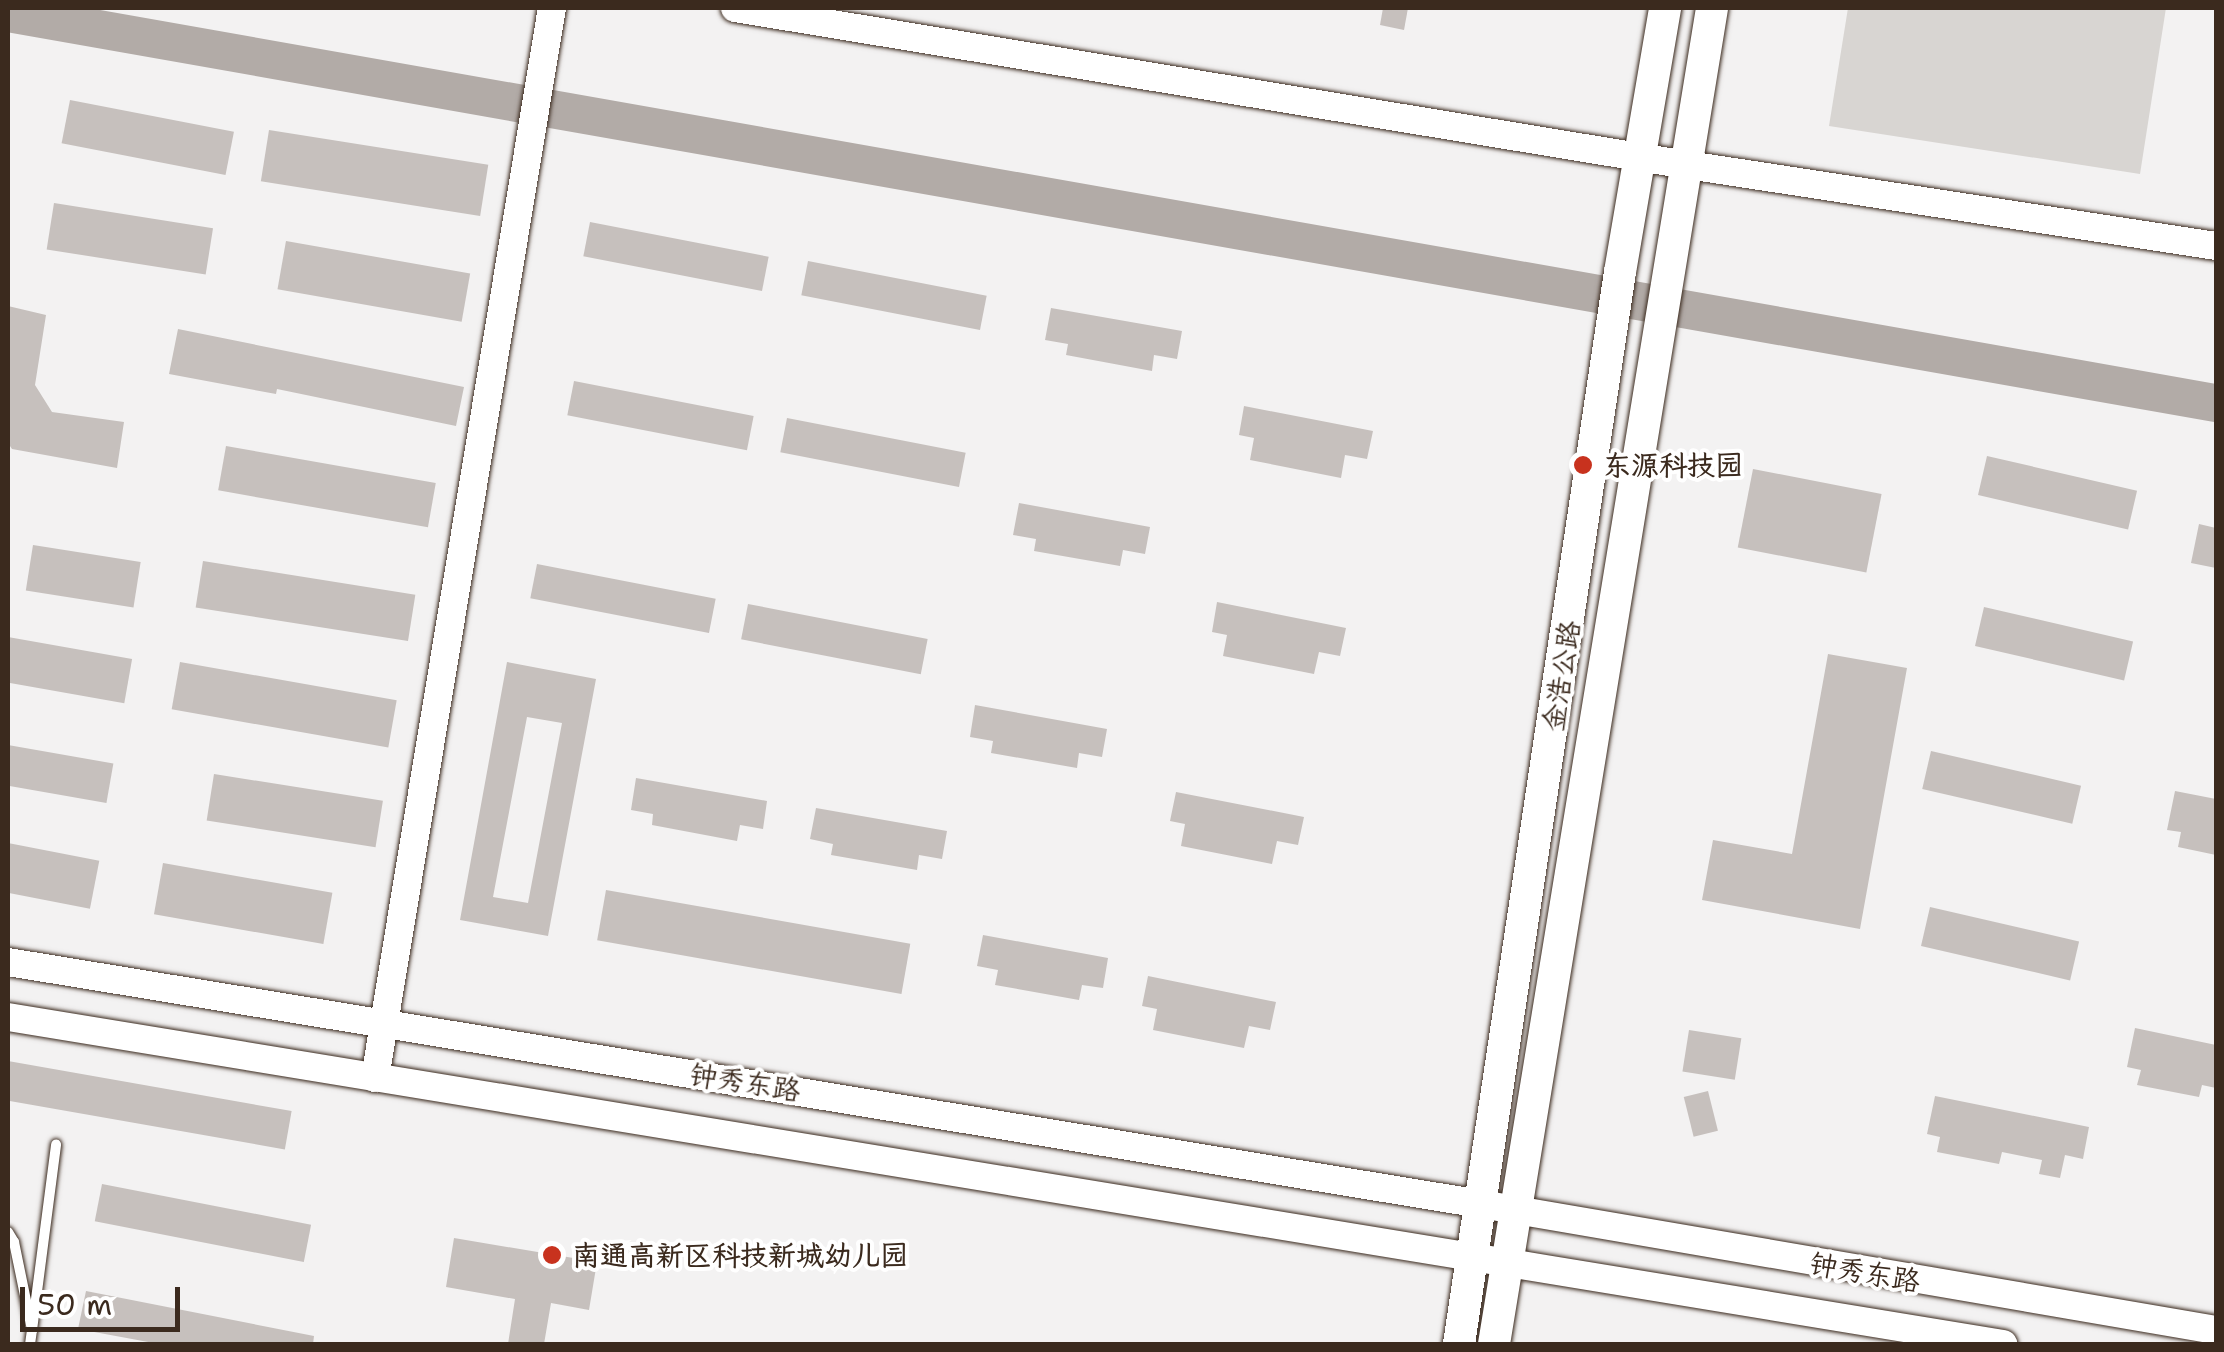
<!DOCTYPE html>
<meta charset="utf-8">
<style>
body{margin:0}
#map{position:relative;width:2224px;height:1352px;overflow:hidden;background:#f3f2f2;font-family:"Shantell Sans","LXGW WenKai TC",sans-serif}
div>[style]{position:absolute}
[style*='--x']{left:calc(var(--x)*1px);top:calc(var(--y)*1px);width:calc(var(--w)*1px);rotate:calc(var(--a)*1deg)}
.green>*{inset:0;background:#d8d5d2}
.river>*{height:38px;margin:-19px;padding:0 19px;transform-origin:19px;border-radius:19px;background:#b2aba7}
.building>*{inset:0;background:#c6c0bd;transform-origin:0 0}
.roads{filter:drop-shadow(0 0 2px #3b2a1e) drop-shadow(0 0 2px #3b2a1e)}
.lane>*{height:10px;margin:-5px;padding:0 5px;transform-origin:5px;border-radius:5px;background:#fff}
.secondary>*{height:28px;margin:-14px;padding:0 14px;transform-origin:14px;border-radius:14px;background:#fff}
.primary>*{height:32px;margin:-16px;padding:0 16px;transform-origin:16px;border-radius:16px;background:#fff}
.dots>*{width:28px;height:28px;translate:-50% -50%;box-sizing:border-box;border:5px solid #fff;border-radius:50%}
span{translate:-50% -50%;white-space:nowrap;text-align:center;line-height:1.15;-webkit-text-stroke:8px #fff;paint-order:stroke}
.poi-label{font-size:28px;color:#3b2a1e;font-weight:700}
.left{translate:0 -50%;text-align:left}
.street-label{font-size:28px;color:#3b2a1e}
.frame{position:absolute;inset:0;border:10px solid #3b2a1e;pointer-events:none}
.scale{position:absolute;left:20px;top:1287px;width:160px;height:45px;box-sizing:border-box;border:5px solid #3b2a1e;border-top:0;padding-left:12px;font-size:30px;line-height:35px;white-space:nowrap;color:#3b2a1e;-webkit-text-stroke:8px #fff;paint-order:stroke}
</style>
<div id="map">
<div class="green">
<i style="clip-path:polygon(1848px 8px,2166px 8px,2140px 174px,1829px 126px)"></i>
</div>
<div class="river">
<i style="--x:8;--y:13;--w:2242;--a:10.02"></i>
</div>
<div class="building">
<i style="clip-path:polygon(1383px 8px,1408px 8px,1404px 30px,1380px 25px)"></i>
<i style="left:70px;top:100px;width:167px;height:44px;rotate:11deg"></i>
<i style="left:269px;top:130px;width:222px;height:52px;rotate:9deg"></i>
<i style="left:54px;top:203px;width:161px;height:47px;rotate:9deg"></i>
<i style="left:590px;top:222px;width:182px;height:35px;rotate:11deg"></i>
<i style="left:286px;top:241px;width:187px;height:49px;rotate:10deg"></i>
<i style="left:808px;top:261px;width:182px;height:35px;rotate:11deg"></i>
<i style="clip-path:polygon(8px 306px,46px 315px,35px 385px,52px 412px,124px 422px,117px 468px,12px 449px,8px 443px)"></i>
<i style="clip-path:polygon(1051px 308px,1182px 331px,1177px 359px,1154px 355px,1152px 371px,1066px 355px,1068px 344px,1045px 340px)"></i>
<i style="clip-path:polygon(178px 329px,464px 387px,456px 426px,277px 389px,276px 394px,169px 374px)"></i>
<i style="left:574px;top:381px;width:183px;height:35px;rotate:11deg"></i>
<i style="clip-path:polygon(1244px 406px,1373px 431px,1367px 459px,1345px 455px,1341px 478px,1250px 460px,1254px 438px,1239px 435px)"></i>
<i style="left:787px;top:418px;width:182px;height:35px;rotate:11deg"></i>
<i style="left:226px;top:446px;width:213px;height:45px;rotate:10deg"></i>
<i style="left:1987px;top:456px;width:154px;height:40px;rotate:13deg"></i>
<i style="left:1753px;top:469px;width:131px;height:80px;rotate:11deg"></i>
<i style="clip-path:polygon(1019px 503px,1150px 527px,1145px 554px,1123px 550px,1120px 566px,1034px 551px,1036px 539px,1013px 535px)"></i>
<i style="clip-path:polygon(2199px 524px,2216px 528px,2216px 568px,2191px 563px)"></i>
<i style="left:33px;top:545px;width:109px;height:46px;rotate:9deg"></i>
<i style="left:203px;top:561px;width:215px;height:47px;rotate:9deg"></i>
<i style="left:537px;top:564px;width:182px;height:35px;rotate:11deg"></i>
<i style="clip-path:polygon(1217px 602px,1346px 628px,1340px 656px,1319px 652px,1314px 674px,1223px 656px,1227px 635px,1212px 632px)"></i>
<i style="left:748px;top:604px;width:183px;height:36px;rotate:11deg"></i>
<i style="left:1984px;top:607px;width:153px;height:40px;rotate:13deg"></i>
<i style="left:8px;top:637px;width:126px;height:45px;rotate:10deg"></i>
<i style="clip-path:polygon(1828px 654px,1907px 668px,1860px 929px,1702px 900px,1713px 840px,1792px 854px)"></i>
<i style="left:180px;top:662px;width:220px;height:48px;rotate:10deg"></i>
<i style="clip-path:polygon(evenodd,507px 662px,596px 679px,548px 936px,460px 920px,507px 662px,527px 717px,562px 723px,528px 903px,493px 897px,527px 717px)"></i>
<i style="clip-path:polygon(975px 705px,1107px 729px,1102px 757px,1079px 753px,1077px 768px,991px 753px,993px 741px,970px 737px)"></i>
<i style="left:8px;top:745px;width:107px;height:40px;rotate:10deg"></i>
<i style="left:1931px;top:751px;width:154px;height:39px;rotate:13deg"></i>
<i style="left:214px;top:774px;width:171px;height:47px;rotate:9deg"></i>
<i style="clip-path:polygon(636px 778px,767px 801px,763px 829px,740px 825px,737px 841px,652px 825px,653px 814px,631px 810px)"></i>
<i style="clip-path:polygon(2175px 791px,2216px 799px,2216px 855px,2178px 847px,2181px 832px,2167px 830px)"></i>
<i style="clip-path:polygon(1176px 792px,1304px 817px,1298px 845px,1277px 841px,1272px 864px,1181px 846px,1185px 824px,1170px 821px)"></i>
<i style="clip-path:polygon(816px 808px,947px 831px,942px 859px,919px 855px,917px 870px,831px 855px,833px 844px,810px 839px)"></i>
<i style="left:8px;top:843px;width:93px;height:49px;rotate:11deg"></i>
<i style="left:163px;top:863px;width:172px;height:52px;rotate:10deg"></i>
<i style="left:606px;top:890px;width:309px;height:51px;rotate:10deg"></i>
<i style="left:1930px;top:907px;width:153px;height:40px;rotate:13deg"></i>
<i style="clip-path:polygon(983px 935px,1108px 958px,1103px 988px,1082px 985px,1079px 1000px,995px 985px,998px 970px,977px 966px)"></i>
<i style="clip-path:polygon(1148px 976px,1276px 1002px,1270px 1030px,1249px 1026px,1244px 1048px,1153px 1030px,1157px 1009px,1142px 1006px)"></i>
<i style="clip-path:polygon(2135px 1028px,2216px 1045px,2216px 1088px,2202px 1085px,2199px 1097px,2137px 1085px,2141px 1070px,2127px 1067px)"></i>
<i style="left:1689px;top:1030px;width:53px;height:42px;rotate:9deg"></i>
<i style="left:8px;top:1061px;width:288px;height:39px;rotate:10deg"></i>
<i style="left:1708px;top:1091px;width:41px;height:25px;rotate:76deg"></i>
<i style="clip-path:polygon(1935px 1096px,2089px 1127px,2083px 1159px,2065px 1155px,2060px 1178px,2039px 1174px,2042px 1160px,2002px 1152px,1999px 1164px,1937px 1152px,1940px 1137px,1927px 1134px)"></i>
<i style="left:102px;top:1184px;width:213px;height:38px;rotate:11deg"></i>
<i style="clip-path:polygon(454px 1238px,597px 1262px,589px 1310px,551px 1303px,544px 1344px,508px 1344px,515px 1299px,446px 1287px)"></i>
<i style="clip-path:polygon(86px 1291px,314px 1336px,313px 1344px,159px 1344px,78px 1329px)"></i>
</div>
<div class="roads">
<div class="lane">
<i style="--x:8;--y:1232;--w:12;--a:59"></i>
<i style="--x:14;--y:1242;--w:90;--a:78.4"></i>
<i style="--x:32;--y:1330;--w:14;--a:98"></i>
<i style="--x:32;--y:1330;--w:187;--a:-82.6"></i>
</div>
<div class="secondary">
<i style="--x:735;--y:8;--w:966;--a:9.36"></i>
<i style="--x:1688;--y:165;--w:534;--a:8.72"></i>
<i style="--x:8;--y:962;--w:1493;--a:9.33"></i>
<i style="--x:1481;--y:1204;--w:746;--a:9.73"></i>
<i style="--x:8;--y:1017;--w:2022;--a:9.31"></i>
<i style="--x:375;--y:1078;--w:1085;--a:-80.61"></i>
</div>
<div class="primary">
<i style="--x:1459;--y:1344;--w:1084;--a:-81.46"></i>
<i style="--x:1620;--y:272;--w:268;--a:-80.3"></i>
<i style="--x:1494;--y:1344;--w:1354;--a:-80.73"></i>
</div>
</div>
<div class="dots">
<i style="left:1583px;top:465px;background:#c8321e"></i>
<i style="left:552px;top:1255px;background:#c8321e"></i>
</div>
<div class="poi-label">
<span class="left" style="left:1603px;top:465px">东源科技园</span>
<span class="left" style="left:572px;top:1255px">南通高新区科技新城幼儿园</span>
</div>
<div class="street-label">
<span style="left:1561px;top:676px;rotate:-81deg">金浩公路</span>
<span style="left:745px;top:1082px;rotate:9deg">钟秀东路</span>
<span style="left:1865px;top:1272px;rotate:10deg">钟秀东路</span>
</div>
<div class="frame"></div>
<div class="scale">50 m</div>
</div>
